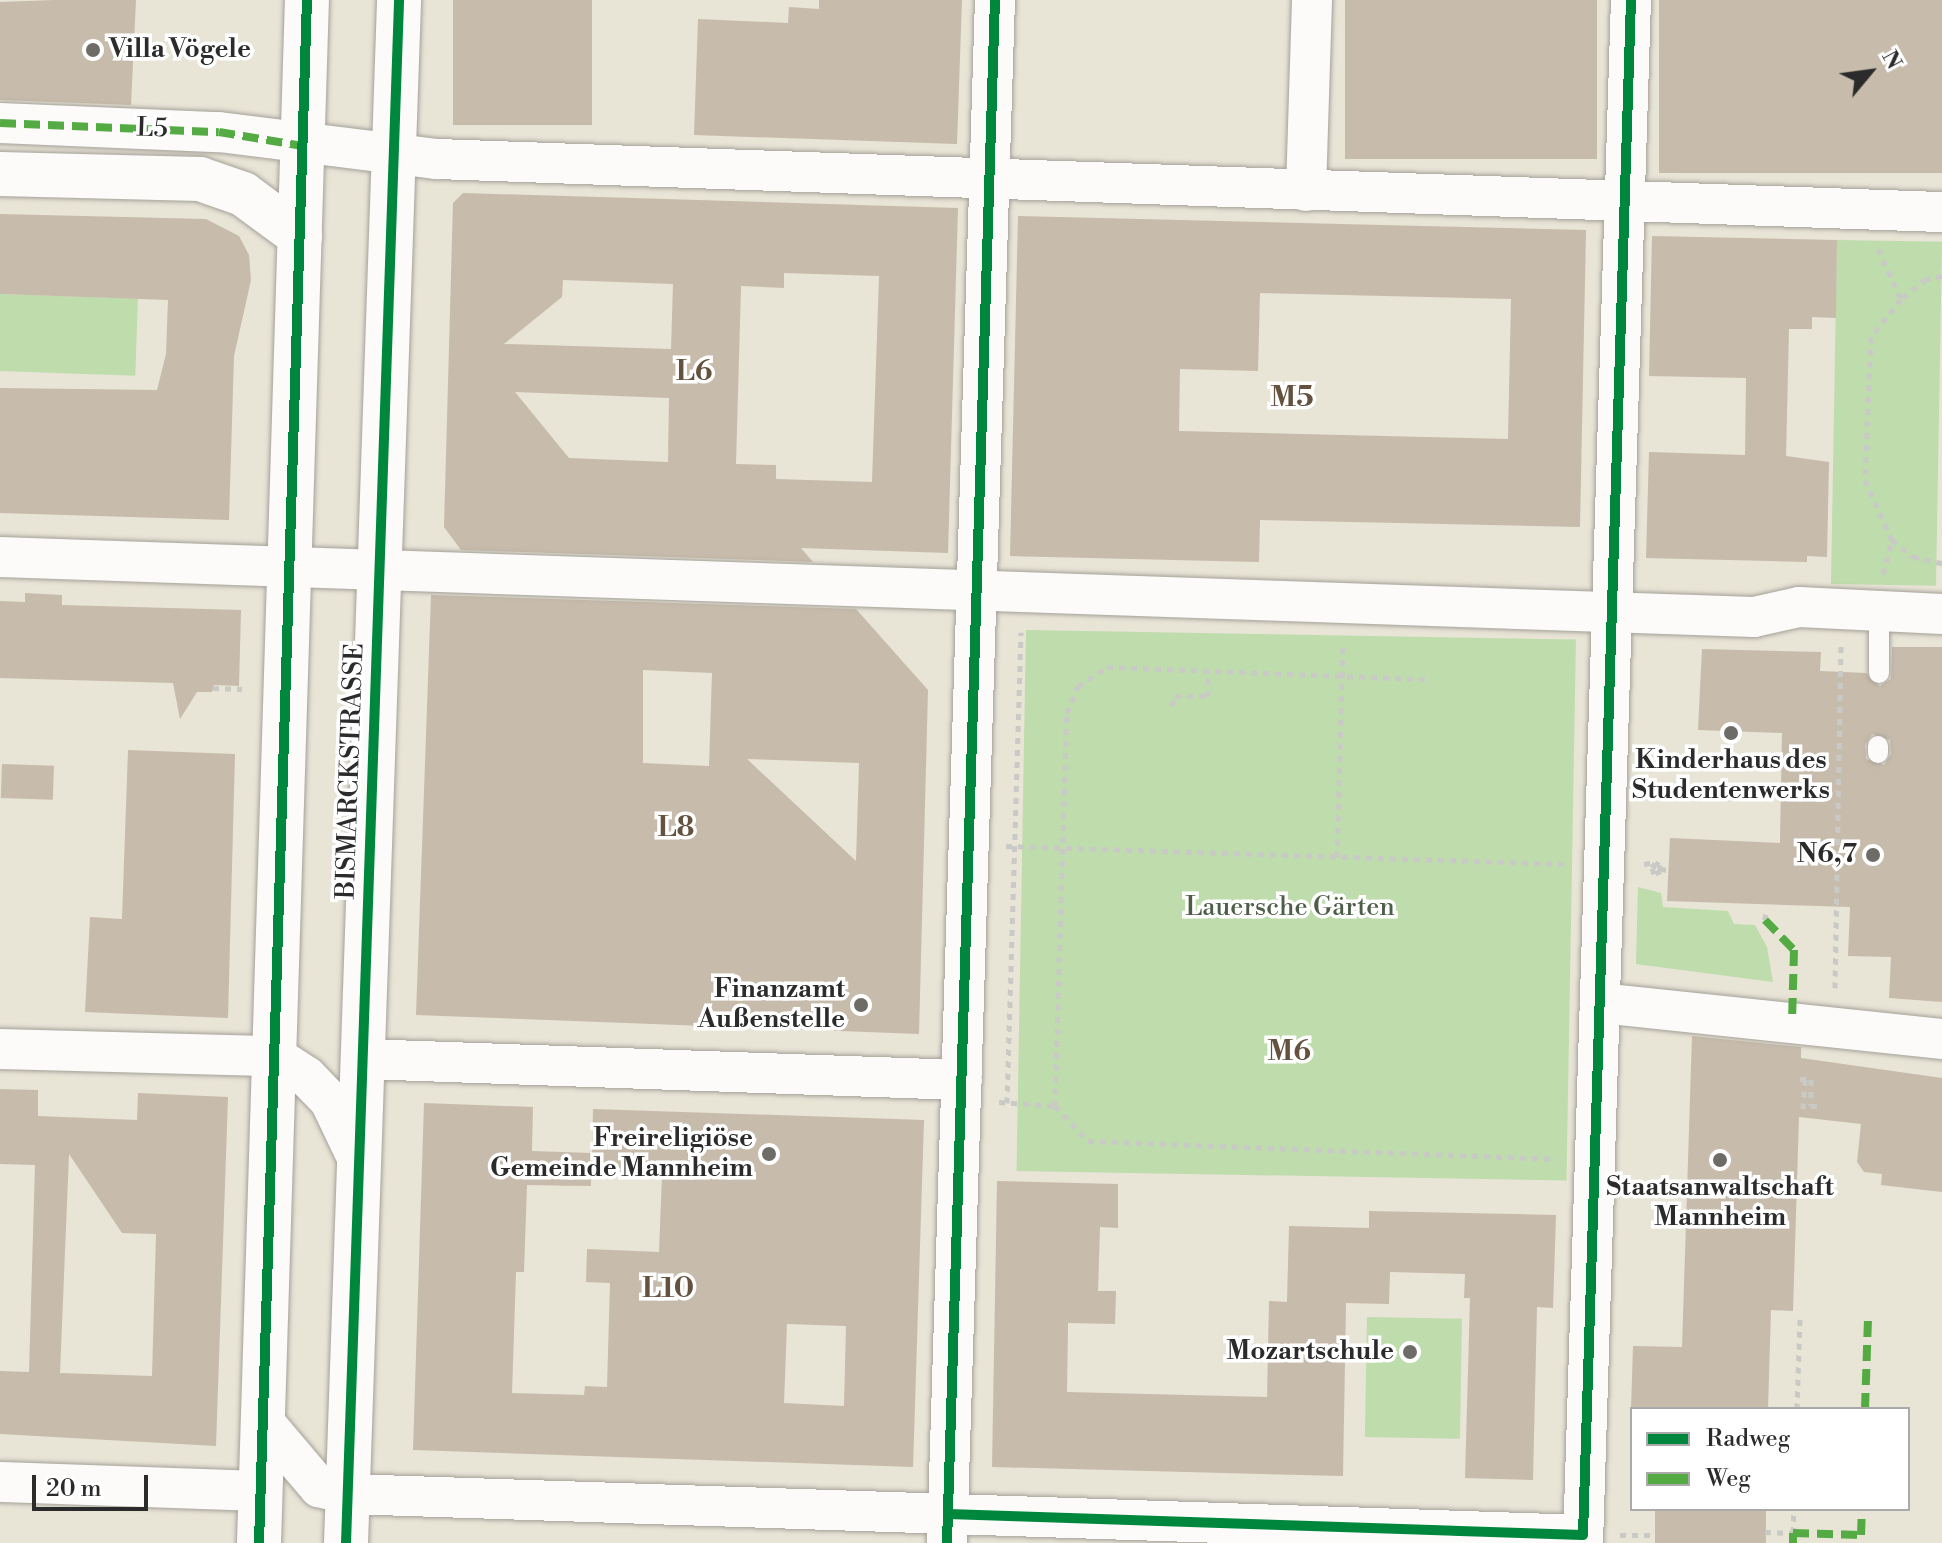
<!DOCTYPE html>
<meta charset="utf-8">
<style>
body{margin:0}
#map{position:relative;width:1942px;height:1543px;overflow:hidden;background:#e8e4d6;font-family:"Libre Bodoni",serif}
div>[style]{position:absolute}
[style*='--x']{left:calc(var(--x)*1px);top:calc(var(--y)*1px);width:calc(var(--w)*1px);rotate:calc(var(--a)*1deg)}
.green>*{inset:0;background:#bedcac;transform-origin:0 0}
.building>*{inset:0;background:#c7bbab;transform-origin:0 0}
.path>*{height:5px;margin-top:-2.5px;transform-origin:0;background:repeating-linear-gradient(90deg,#c9c9c6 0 6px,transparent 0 12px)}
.roads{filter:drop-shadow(0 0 2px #a4a19a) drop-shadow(0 0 2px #a4a19a)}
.lane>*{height:20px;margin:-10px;padding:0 10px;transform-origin:10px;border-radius:10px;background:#fcfbf9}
.street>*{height:40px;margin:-20px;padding:0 20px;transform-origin:20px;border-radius:20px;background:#fcfbf9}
.primary>*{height:44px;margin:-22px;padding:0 22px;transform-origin:22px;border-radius:22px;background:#fcfbf9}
.path-bridge>*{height:5px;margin-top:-2.5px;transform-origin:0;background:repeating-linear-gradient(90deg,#c9c9c6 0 6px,transparent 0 12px)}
.quiet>*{height:8px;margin-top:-4px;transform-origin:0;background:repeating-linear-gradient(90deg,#54ab44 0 16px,transparent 0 24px)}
.cycleway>*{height:10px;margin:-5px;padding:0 5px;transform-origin:5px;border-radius:5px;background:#00873e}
.dots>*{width:22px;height:22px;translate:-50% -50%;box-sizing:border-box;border:4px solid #fff;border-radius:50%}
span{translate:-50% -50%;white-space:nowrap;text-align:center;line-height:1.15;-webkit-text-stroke:7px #fff;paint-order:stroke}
.poi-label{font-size:26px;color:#2b2b2b;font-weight:700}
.left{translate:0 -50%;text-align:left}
.right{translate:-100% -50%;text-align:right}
.street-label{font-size:26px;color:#2b2b2b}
.park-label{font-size:26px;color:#4d5e48}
.neighbourhood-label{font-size:28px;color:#64523f;font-weight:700}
.legend{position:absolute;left:1630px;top:1407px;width:280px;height:104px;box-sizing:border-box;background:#fff;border:2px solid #aaa;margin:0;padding:10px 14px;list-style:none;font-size:24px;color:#2b2b2b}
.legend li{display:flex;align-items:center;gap:16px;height:40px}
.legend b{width:40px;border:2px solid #aaa}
.north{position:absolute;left:1830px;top:32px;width:80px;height:80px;-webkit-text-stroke:6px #fff;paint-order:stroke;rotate:61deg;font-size:22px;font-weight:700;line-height:32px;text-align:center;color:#2b2b2b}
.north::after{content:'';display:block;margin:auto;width:28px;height:36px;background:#2b2b2b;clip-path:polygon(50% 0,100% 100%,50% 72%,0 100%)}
.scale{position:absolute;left:32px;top:1475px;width:116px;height:36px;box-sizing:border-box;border:4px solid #2b2b2b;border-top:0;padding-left:10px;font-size:24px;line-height:28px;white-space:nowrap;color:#2b2b2b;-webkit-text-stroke:6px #fff;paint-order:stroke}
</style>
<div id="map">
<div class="green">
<i style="left:1837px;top:240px;width:105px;height:344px;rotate:1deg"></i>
<i style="left:0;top:294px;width:138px;height:77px;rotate:2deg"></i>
<i style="left:1026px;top:630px;width:550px;height:541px;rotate:1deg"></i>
<i style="clip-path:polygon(1638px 887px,1661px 893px,1663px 907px,1728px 911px,1734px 924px,1755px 925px,1767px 947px,1773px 982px,1636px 964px)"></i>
<i style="left:1367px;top:1317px;width:95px;height:120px;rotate:1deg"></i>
</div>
<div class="building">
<i style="clip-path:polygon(55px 0,136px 0,131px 105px,0 100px,0 2px)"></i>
<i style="left:453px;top:0;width:139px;height:125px"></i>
<i style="clip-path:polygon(819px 0,962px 0,957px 144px,694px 135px,698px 19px,788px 23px,789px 7px,819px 9px)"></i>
<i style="left:1345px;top:0;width:252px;height:159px"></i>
<i style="left:1659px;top:0;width:283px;height:173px"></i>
<i style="clip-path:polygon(evenodd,463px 193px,958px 208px,948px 553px,801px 548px,813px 562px,461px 550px,444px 527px,453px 203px,463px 193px,784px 273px,879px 276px,872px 482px,776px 479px,776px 465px,736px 464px,741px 286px,784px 288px,784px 273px,463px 193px,563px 280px,673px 284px,671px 349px,504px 344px,562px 297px,563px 280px,463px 193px,515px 392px,669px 398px,668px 462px,569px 458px,515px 392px)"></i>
<i style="clip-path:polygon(0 214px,206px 219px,239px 236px,249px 255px,251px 280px,234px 356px,229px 520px,0 513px,0 388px,157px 390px,166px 354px,168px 300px,0 294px)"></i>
<i style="clip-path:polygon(evenodd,1018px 216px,1586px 230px,1580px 527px,1260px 520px,1259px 562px,1010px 556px,1018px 216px,1260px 293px,1511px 299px,1508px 439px,1179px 431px,1180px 369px,1258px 371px,1260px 293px)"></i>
<i style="clip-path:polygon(1652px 236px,1837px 240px,1836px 318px,1812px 317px,1812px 329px,1789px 329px,1786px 456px,1829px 462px,1827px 557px,1807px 556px,1807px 562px,1646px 558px,1649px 452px,1745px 455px,1746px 378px,1649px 376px)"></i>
<i style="clip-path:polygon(25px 593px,62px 595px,62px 605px,241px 610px,239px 686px,214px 685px,212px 692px,197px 692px,180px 719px,173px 683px,0 678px,0 601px,25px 602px)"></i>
<i style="clip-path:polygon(evenodd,431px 595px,856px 609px,928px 690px,919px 1034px,416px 1015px,431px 595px,643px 670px,712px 673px,709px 766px,643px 763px,643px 670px,431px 595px,747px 759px,859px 763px,856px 861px,747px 759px)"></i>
<i style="clip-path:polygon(evenodd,1892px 647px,1942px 647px,1942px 1002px,1889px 998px,1891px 957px,1848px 956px,1850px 907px,1667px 901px,1670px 838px,1780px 843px,1782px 733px,1698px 730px,1702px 649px,1821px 652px,1820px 671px,1866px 673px,1880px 686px,1891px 679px,1892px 647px,1872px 734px,1890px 740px,1891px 754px,1884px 765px,1866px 759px,1865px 745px,1872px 734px)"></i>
<i style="clip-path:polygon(128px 750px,235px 754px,228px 1018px,85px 1012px,90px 917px,122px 919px)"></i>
<i style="left:2px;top:764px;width:52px;height:34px;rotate:2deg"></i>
<i style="clip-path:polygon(1692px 1036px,1801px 1047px,1801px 1058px,1942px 1078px,1942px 1192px,1881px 1185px,1882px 1174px,1864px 1172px,1857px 1162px,1861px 1124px,1799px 1117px,1793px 1311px,1771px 1310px,1768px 1409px,1631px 1409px,1633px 1346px,1682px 1347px)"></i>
<i style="clip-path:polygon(evenodd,0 1089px,38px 1090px,38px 1116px,137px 1120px,138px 1093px,228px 1097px,216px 1446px,0 1434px,0 1371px,29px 1372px,35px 1165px,0 1164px,0 1089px,69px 1154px,122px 1233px,156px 1234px,152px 1376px,60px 1373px,69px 1154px)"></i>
<i style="clip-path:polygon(evenodd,424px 1103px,533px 1107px,532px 1151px,592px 1153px,593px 1109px,924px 1120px,913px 1467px,413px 1450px,424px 1103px,591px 1174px,662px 1176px,659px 1252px,587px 1249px,586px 1282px,610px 1283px,607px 1387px,585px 1386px,584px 1395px,512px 1393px,516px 1272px,524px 1272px,527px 1185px,591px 1186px,591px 1174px,424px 1103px,787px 1324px,846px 1326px,844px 1406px,784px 1403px,787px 1324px)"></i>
<i style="clip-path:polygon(997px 1181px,1118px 1184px,1118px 1228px,1100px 1227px,1098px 1291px,1116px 1291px,1115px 1324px,1068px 1323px,1067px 1392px,1267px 1397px,1269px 1301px,1287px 1302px,1289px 1226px,1369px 1228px,1369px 1211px,1556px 1215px,1553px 1308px,1537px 1307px,1533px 1480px,1465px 1478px,1470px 1298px,1464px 1298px,1465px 1274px,1390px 1272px,1389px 1304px,1346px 1303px,1343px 1476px,992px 1467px)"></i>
<i style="left:1655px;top:1509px;width:111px;height:34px"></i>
</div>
<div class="path">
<i style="--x:1878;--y:249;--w:55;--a:65.3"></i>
<i style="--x:1942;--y:276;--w:16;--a:169"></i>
<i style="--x:1926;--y:279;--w:32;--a:141"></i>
<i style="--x:1901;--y:299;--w:48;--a:128.3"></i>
<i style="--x:1871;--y:337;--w:143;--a:92.4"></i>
<i style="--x:1865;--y:480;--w:66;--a:65.8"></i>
<i style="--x:1892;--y:540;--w:27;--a:39"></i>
<i style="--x:1913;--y:557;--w:30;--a:12"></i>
<i style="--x:1883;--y:574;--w:35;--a:-75"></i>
<i style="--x:213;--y:688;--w:29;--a:2"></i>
<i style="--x:1172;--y:706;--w:10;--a:-73"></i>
<i style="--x:1175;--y:696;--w:33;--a:0"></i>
<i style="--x:1208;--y:696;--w:24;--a:-90"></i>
<i style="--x:1006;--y:846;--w:561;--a:1.84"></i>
<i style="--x:1337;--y:857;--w:215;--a:-88.4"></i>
<i style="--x:1644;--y:864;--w:11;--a:-10"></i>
<i style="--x:1655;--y:862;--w:5;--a:37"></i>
<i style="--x:1659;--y:865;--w:6;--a:72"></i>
<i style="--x:1661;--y:871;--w:8;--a:157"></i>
<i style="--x:1654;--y:874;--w:10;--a:-107"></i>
<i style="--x:1651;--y:864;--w:10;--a:29"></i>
<i style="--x:1765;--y:920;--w:10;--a:-84"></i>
<i style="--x:1835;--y:988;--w:342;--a:-89"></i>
<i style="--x:1800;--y:1079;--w:11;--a:0"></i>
<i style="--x:1811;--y:1079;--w:27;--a:90"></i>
<i style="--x:1811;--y:1106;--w:7;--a:0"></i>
<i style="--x:999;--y:1102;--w:56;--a:4.1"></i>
<i style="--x:1055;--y:1106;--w:48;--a:46.7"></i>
<i style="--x:1088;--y:1141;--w:469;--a:2.2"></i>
<i style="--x:1007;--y:1103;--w:471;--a:-88.3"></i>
<i style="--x:1055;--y:1106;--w:393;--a:-88.3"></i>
<i style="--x:1067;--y:713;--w:29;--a:-68"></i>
<i style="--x:1078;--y:686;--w:35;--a:-33"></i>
<i style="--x:1107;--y:667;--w:318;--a:2.2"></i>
<i style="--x:1803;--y:1109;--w:30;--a:-86"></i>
<i style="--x:1797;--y:1409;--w:92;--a:-88.1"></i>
<i style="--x:1765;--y:1532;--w:28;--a:2"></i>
<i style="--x:1793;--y:1533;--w:24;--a:-88"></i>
<i style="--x:1620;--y:1535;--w:35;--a:0"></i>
</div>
<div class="roads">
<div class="lane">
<i style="--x:1879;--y:673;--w:64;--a:-90"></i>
<i style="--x:1878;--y:746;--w:7;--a:90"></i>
</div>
<div class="street">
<i style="--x:0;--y:123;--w:219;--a:2.4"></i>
<i style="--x:219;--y:132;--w:220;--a:7.1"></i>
<i style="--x:437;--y:159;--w:1506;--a:2.02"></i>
<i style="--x:1306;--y:191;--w:191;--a:-88.2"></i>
<i style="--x:0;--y:557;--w:1755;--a:1.96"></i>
<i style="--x:1754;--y:617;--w:46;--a:-12.5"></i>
<i style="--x:1799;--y:607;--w:143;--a:2.8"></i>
<i style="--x:1600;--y:1003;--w:344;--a:6"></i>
<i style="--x:0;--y:1049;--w:275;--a:1.5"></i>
<i style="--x:275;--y:1056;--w:37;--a:33"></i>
<i style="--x:306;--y:1076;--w:35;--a:46"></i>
<i style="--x:330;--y:1101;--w:70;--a:64.5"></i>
<i style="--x:363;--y:1059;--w:599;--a:2.01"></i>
<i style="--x:263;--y:1421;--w:87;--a:49.7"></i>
<i style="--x:319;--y:1487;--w:30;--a:14"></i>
<i style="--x:348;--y:1494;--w:1236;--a:1.9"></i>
<i style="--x:0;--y:1482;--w:261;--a:2"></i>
<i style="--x:947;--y:1543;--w:1544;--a:-88.22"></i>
<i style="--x:1583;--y:1543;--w:1544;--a:-88.22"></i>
</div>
<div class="primary">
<i style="--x:0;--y:174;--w:200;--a:1.4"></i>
<i style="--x:200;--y:179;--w:46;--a:19.2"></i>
<i style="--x:243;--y:194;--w:71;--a:36.4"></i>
<i style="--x:259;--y:1543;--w:1544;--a:-88.22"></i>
<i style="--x:346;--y:1543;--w:1544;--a:-88.03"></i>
</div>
</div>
<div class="path-bridge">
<i style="--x:1660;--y:869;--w:9;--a:6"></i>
</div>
<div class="quiet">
<i style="--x:0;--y:123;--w:219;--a:2.4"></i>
<i style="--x:219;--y:132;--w:85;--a:9.5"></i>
<i style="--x:1765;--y:920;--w:42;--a:46"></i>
<i style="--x:1794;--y:950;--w:71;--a:91.6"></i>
<i style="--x:1865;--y:1409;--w:90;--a:-88.1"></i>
<i style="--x:1793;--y:1543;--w:10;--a:-90"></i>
<i style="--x:1793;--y:1533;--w:68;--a:1.7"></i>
<i style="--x:1861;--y:1535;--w:26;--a:-88"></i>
</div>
<div class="cycleway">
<i style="--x:948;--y:1514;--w:635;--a:1.89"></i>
<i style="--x:1583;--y:1535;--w:1536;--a:-88.21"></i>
<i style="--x:259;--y:1543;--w:1544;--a:-88.22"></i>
<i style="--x:346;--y:1543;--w:1544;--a:-88.03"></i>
<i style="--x:947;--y:1543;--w:1544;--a:-88.22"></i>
</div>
<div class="dots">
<i style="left:93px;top:50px;background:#6d6c67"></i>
<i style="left:1731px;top:733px;background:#6d6c67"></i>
<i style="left:1873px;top:855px;background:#6d6c67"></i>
<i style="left:861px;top:1005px;background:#6d6c67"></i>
<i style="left:769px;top:1154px;background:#6d6c67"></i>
<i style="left:1720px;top:1160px;background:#6d6c67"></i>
<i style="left:1410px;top:1352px;background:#6d6c67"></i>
</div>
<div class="poi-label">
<span class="left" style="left:109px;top:50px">Villa Vögele</span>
<span style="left:1731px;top:776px">Kinderhaus des<br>Studentenwerks</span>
<span class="right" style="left:1857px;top:855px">N6,7</span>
<span class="right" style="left:845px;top:1005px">Finanzamt<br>Außenstelle</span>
<span class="right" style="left:753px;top:1154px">Freireligiöse<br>Gemeinde Mannheim</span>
<span style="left:1720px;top:1203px">Staatsanwaltschaft<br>Mannheim</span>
<span class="right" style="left:1394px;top:1352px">Mozartschule</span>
</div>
<div class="street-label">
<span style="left:152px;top:129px;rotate:2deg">L5</span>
<span style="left:351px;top:771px;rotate:-88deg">BISMARCKSTRASSE</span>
</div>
<div class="park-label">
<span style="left:1290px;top:908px">Lauersche Gärten</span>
</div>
<div class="neighbourhood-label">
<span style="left:694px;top:372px">L6</span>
<span style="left:1292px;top:398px">M5</span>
<span style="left:676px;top:828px">L8</span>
<span style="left:1289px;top:1052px">M6</span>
<span style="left:668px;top:1289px">L10</span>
</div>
<ul class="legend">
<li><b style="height:10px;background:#00873e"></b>Radweg</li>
<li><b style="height:10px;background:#54ab44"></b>Weg</li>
</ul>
<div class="north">N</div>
<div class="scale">20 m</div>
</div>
